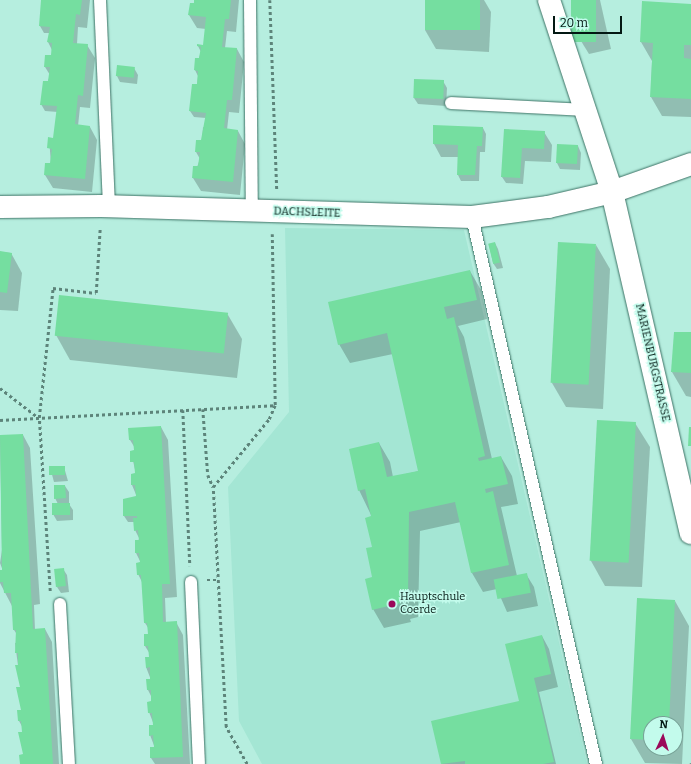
<!DOCTYPE html>
<style>
body{margin:0}
#map{position:relative;width:691px;height:764px;overflow:hidden;background:#b6eedf;font-family:Bitter,serif}
div>[style]{position:absolute}
[style*='--x']{left:calc(var(--x)*1px);top:calc(var(--y)*1px);width:calc(var(--w)*1px);rotate:calc(var(--a)*1deg)}
.built>*{inset:0;background:#a4e6d4}
.shadow>*{inset:0;background:#0003}
.building>*{inset:0;background:#75dea0;transform-origin:0 0}
.path>*{height:2.5px;margin-top:-1.25px;transform-origin:0;background:repeating-linear-gradient(90deg,#5d847a 0 3px,transparent 0 6px)}
.roads{filter:drop-shadow(0 0 1px #3d7265) drop-shadow(0 0 1px #3d7265)}
.lane>*{height:12px;margin:-6px;padding:0 6px;transform-origin:6px;border-radius:6px;background:#fff}
.street>*{height:22px;margin:-11px;padding:0 11px;transform-origin:11px;border-radius:11px;background:#fff}
.dots>*{width:11px;height:11px;translate:-50% -50%;box-sizing:border-box;border:2px solid #c3fbec;border-radius:50%}
span{translate:-50% -50%;white-space:nowrap;text-align:center;line-height:1.15;-webkit-text-stroke:3px #c3fbec;paint-order:stroke}
.street-label{font-size:11px;color:#031813}
.poi-label{font-size:11px;color:#031813}
.left{translate:0 -50%;text-align:left}
.north{position:absolute;left:643px;top:716px;width:40px;height:40px;box-sizing:border-box;background:#c3fbec;border:1px solid #76a095;border-radius:50%;rotate:4deg;font-size:11px;font-weight:700;line-height:16px;text-align:center;color:#031813}
.north::after{content:'';display:block;margin:auto;width:14px;height:18px;background:#9b0959;clip-path:polygon(50% 0,100% 100%,50% 72%,0 100%)}
.scale{position:absolute;left:553px;top:16px;width:69px;height:18px;box-sizing:border-box;border:2px solid #031813;border-top:0;padding-left:5px;font-size:12px;line-height:14px;white-space:nowrap;color:#031813;-webkit-text-stroke:3px #c3fbec;paint-order:stroke}
</style>
<div id="map">
<div class="built">
<i style="clip-path:polygon(285px 228px,464px 230px,587px 764px,262px 764px,239px 721px,228px 487px,289px 412px)"></i>
</div>
<div class="shadow">
<i style="clip-path:polygon(42px 0,90px 0,87px 28px,78px 27px,77px 44px,87px 45px,95px 58px,90px 108px,80px 107px,78px 126px,90px 127px,97px 140px,92px 192px,53px 188px,45px 175px,51px 164px,49px 138px,54px 139px,58px 112px,45px 111px,41px 104px,50px 75px,45px 67px,52px 56px,52px 50px,48px 42px,74px 42px,50px 39px,50px 33px,44px 33px,40px 26px)"></i>
<i style="clip-path:polygon(195px 0,239px 0,236px 32px,227px 31px,225px 48px,237px 49px,244px 62px,239px 113px,229px 112px,227px 130px,238px 131px,245px 144px,240px 195px,201px 191px,193px 178px,200px 159px,196px 152px,202px 141px,203px 127px,206px 128px,206px 118px,194px 117px,190px 111px,197px 86px,198px 76px,195px 70px,201px 52px,198px 46px,204px 46px,206px 29px,197px 28px,189px 15px)"></i>
<i style="clip-path:polygon(426px 0,484px 0,491px 12px,489px 52px,436px 49px,425px 30px)"></i>
<i style="clip-path:polygon(572px 0,600px 0,611px 49px,589px 54px,581px 41px)"></i>
<i style="clip-path:polygon(691px 5px,691px 117px,662px 116px,651px 97px,652px 61px,641px 42px)"></i>
<i style="clip-path:polygon(134px 68px,138px 75px,137px 84px,120px 82px,117px 76px)"></i>
<i style="clip-path:polygon(443px 81px,447px 88px,446px 106px,418px 104px,414px 98px)"></i>
<i style="clip-path:polygon(483px 128px,486px 134px,485px 152px,480px 152px,479px 181px,461px 181px,458px 175px,458px 157px,441px 157px,434px 144px)"></i>
<i style="clip-path:polygon(505px 130px,544px 132px,552px 145px,551px 162px,525px 161px,523px 184px,506px 183px,502px 177px)"></i>
<i style="clip-path:polygon(558px 145px,578px 146px,581px 153px,580px 170px,560px 169px,557px 163px)"></i>
<i style="clip-path:polygon(495px 243px,498px 249px,503px 268px,497px 269px,493px 263px,489px 244px)"></i>
<i style="clip-path:polygon(596px 245px,610px 269px,603px 409px,566px 407px,552px 383px)"></i>
<i style="clip-path:polygon(0 252px,11px 253px,22px 273px,18px 311px,0 310px)"></i>
<i style="clip-path:polygon(470px 271px,481px 290px,487px 319px,458px 326px,464px 337px,492px 459px,501px 457px,512px 476px,518px 504px,501px 507px,517px 576px,526px 574px,534px 587px,538px 606px,507px 612px,497px 589px,483px 592px,472px 573px,461px 522px,420px 531px,418px 617px,410px 619px,411px 622px,384px 628px,373px 609px,372px 517px,359px 490px,379px 443px,390px 462px,393px 477px,419px 471px,393px 354px,350px 363px,339px 344px)"></i>
<i style="clip-path:polygon(228px 315px,242px 339px,237px 378px,70px 360px,56px 335px)"></i>
<i style="clip-path:polygon(691px 333px,691px 397px,686px 396px,672px 372px)"></i>
<i style="clip-path:polygon(598px 421px,635px 423px,650px 447px,642px 587px,605px 586px,591px 561px)"></i>
<i style="clip-path:polygon(161px 427px,168px 440px,177px 597px,165px 598px,166px 623px,176px 622px,183px 635px,190px 764px,155px 764px,151px 758px,151px 748px,155px 748px,150px 735px,154px 725px,149px 712px,152px 698px,148px 690px,147px 680px,151px 680px,146px 667px,150px 654px,145px 646px,149px 629px,145px 623px,142px 582px,138px 574px,141px 563px,136px 553px,139px 538px,135px 530px,135px 522px,128px 522px,124px 516px,124px 500px,137px 497px,132px 485px,136px 474px,131px 452px,135px 451px,135px 448px,130px 440px,129px 429px)"></i>
<i style="clip-path:polygon(23px 435px,30px 448px,40px 604px,34px 605px,35px 630px,45px 629px,52px 642px,59px 764px,21px 764px,24px 755px,19px 733px,23px 732px,23px 728px,19px 721px,22px 711px,17px 688px,21px 688px,15px 643px,18px 643px,18px 636px,14px 630px,12px 606px,0 583px,0 571px,3px 571px,0 563px,2px 550px,0 436px)"></i>
<i style="clip-path:polygon(50px 467px,64px 467px,68px 481px,54px 482px)"></i>
<i style="clip-path:polygon(65px 486px,69px 492px,69px 504px,73px 510px,73px 520px,57px 521px,53px 514px,58px 504px,55px 498px)"></i>
<i style="clip-path:polygon(63px 569px,67px 575px,69px 592px,61px 593px,57px 587px)"></i>
<i style="clip-path:polygon(evenodd,675px 601px,689px 626px,682px 764px,645px 763px,631px 739px,675px 601px,651px 724px,675px 724px,675px 748px,651px 748px,651px 724px)"></i>
<i style="clip-path:polygon(542px 636px,549px 649px,558px 687px,539px 692px,556px 764px,442px 764px,432px 722px,520px 702px)"></i>
</div>
<div class="building">
<i style="clip-path:polygon(41px 0,82px 0,80px 15px,76px 14px,73px 43px,88px 44px,83px 96px,78px 95px,75px 124px,90px 126px,85px 179px,44px 175px,45px 163px,50px 163px,52px 149px,47px 148px,48px 137px,53px 138px,57px 106px,40px 105px,43px 81px,48px 81px,50px 67px,44px 67px,45px 55px,51px 55px,52px 43px,47px 42px,50px 27px,39px 26px)"></i>
<i style="clip-path:polygon(194px 0,231px 0,229px 19px,225px 19px,222px 47px,237px 48px,232px 100px,227px 100px,224px 128px,238px 130px,233px 182px,192px 178px,193px 166px,198px 166px,200px 152px,195px 152px,196px 140px,201px 140px,206px 113px,189px 111px,192px 84px,197px 84px,198px 71px,194px 70px,195px 58px,199px 58px,201px 47px,197px 46px,197px 44px,203px 45px,206px 17px,188px 15px,190px 3px,194px 3px)"></i>
<i style="left:425px;top:0;width:55px;height:30px"></i>
<i style="left:571px;top:0;width:25px;height:42px"></i>
<i style="clip-path:polygon(642px 1px,691px 4px,691px 45px,684px 45px,684px 58px,691px 59px,691px 99px,650px 97px,653px 43px,640px 42px)"></i>
<i style="left:117px;top:65px;width:18px;height:11px;rotate:6deg"></i>
<i style="left:414px;top:79px;width:30px;height:19px;rotate:2deg"></i>
<i style="clip-path:polygon(433px 125px,483px 127px,482px 146px,477px 146px,475px 175px,457px 175px,458px 145px,433px 144px)"></i>
<i style="clip-path:polygon(504px 129px,545px 131px,544px 149px,522px 148px,520px 178px,501px 177px)"></i>
<i style="left:557px;top:144px;width:21px;height:19px;rotate:3deg"></i>
<i style="left:495px;top:242px;width:21px;height:7px;rotate:76deg"></i>
<i style="left:558px;top:242px;width:38px;height:141px;rotate:3deg"></i>
<i style="clip-path:polygon(0 251px,12px 253px,7px 293px,0 292px)"></i>
<i style="clip-path:polygon(470px 270px,477px 300px,444px 307px,447px 319px,454px 317px,485px 456px,478px 458px,479px 461px,501px 456px,508px 484px,485px 489px,486px 493px,493px 491px,509px 565px,471px 573px,455px 502px,409px 512px,408px 598px,400px 600px,401px 603px,372px 610px,365px 579px,372px 577px,366px 548px,372px 547px,365px 518px,371px 516px,365px 489px,358px 491px,349px 449px,379px 442px,387px 477px,418px 471px,387px 333px,338px 345px,328px 302px)"></i>
<i style="left:59px;top:295px;width:170px;height:41px;rotate:6deg"></i>
<i style="clip-path:polygon(674px 332px,691px 332px,691px 373px,671px 372px)"></i>
<i style="left:597px;top:420px;width:39px;height:141px;rotate:3deg"></i>
<i style="clip-path:polygon(161px 426px,170px 584px,162px 584px,163px 622px,177px 621px,183px 757px,150px 758px,150px 747px,154px 747px,153px 735px,149px 736px,149px 725px,153px 725px,152px 713px,148px 713px,147px 702px,151px 701px,151px 690px,147px 690px,146px 679px,150px 679px,150px 667px,146px 668px,145px 657px,149px 657px,148px 646px,144px 646px,144px 634px,148px 634px,147px 623px,144px 623px,141px 575px,137px 575px,136px 563px,140px 562px,139px 553px,135px 553px,135px 540px,139px 540px,138px 530px,134px 531px,133px 518px,137px 518px,137px 516px,123px 516px,123px 499px,136px 496px,135px 485px,131px 485px,131px 474px,135px 473px,134px 462px,130px 462px,130px 451px,134px 450px,133px 440px,129px 440px,128px 428px)"></i>
<i style="clip-path:polygon(689px 427px,691px 427px,691px 446px,688px 446px)"></i>
<i style="clip-path:polygon(23px 434px,33px 629px,45px 628px,53px 764px,20px 764px,19px 755px,23px 754px,18px 732px,22px 732px,21px 721px,18px 721px,17px 710px,21px 710px,16px 687px,20px 687px,15px 665px,18px 665px,18px 653px,15px 653px,16px 630px,13px 630px,11px 593px,4px 593px,3px 582px,0 582px,0 570px,2px 570px,0 435px)"></i>
<i style="left:49px;top:466px;width:16px;height:9px"></i>
<i style="clip-path:polygon(54px 485px,65px 485px,66px 498px,54px 499px)"></i>
<i style="left:52px;top:503px;width:18px;height:12px"></i>
<i style="left:64px;top:568px;width:18px;height:10px;rotate:84deg"></i>
<i style="left:527px;top:573px;width:20px;height:34px;rotate:79deg"></i>
<i style="clip-path:polygon(637px 598px,675px 600px,669px 724px,651px 724px,651px 740px,630px 739px)"></i>
<i style="clip-path:polygon(542px 635px,551px 674px,534px 678px,554px 762px,543px 764px,465px 764px,465px 761px,441px 764px,431px 721px,519px 701px,505px 644px)"></i>
</div>
<div class="path">
<i style="--x:270;--y:0;--w:189;--a:87.9"></i>
<i style="--x:0;--y:388;--w:49;--a:37.6"></i>
<i style="--x:203;--y:409;--w:66;--a:85.7"></i>
<i style="--x:208;--y:475;--w:13;--a:67"></i>
<i style="--x:183;--y:410;--w:156;--a:87.4"></i>
<i style="--x:0;--y:420;--w:275;--a:-3.1"></i>
<i style="--x:207;--y:580;--w:11;--a:0"></i>
<i style="--x:50;--y:591;--w:173;--a:-93.6"></i>
<i style="--x:39;--y:418;--w:131;--a:-83.9"></i>
<i style="--x:53;--y:288;--w:43;--a:6.6"></i>
<i style="--x:96;--y:293;--w:66;--a:-86.5"></i>
<i style="--x:247;--y:764;--w:43;--a:-119.6"></i>
<i style="--x:226;--y:727;--w:240;--a:-93.1"></i>
<i style="--x:213;--y:487;--w:88;--a:-50.5"></i>
<i style="--x:269;--y:419;--w:15;--a:-67"></i>
<i style="--x:275;--y:405;--w:171;--a:-91"></i>
<i style="--x:691;--y:764;--w:1;--a:-90"></i>
</div>
<div class="roads">
<div class="lane">
<i style="--x:100;--y:0;--w:206;--a:87.5"></i>
<i style="--x:250;--y:0;--w:211;--a:89.5"></i>
<i style="--x:451;--y:103;--w:134;--a:3"></i>
<i style="--x:472;--y:217;--w:561;--a:77.23"></i>
<i style="--x:191;--y:582;--w:182;--a:87.5"></i>
<i style="--x:60;--y:604;--w:160;--a:86.8"></i>
</div>
<div class="street">
<i style="--x:549;--y:0;--w:202;--a:71.8"></i>
<i style="--x:612;--y:192;--w:350;--a:77"></i>
<i style="--x:0;--y:207;--w:101;--a:-0.6"></i>
<i style="--x:101;--y:206;--w:371;--a:1.7"></i>
<i style="--x:472;--y:217;--w:77;--a:-7.5"></i>
<i style="--x:548;--y:207;--w:66;--a:-13.2"></i>
<i style="--x:612;--y:192;--w:84;--a:-19.5"></i>
</div>
</div>
<div class="dots">
<i style="left:392px;top:604px;background:#9b0959"></i>
</div>
<div class="street-label">
<span style="left:307px;top:213px;rotate:2deg">DACHSLEITE</span>
<span style="left:652px;top:363px;rotate:77deg">MARIENBURGSTRASSE</span>
</div>
<div class="poi-label">
<span class="left" style="left:400px;top:604px">Hauptschule<br>Coerde</span>
</div>
<div class="north">N</div>
<div class="scale">20 m</div>
</div>
